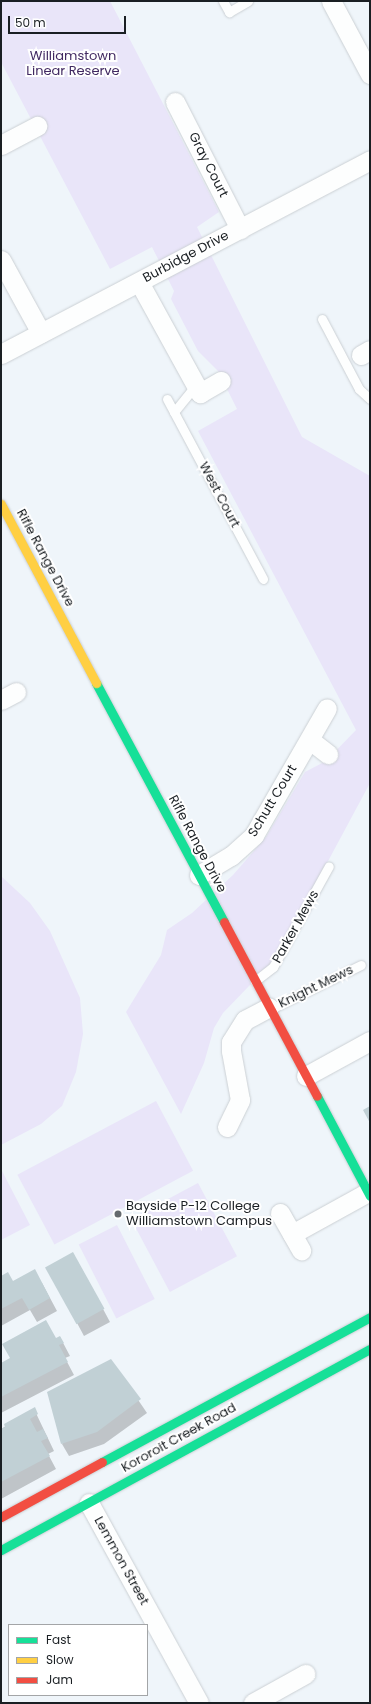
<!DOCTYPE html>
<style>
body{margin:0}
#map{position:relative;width:371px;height:1704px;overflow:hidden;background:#eff5fa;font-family:Poppins,sans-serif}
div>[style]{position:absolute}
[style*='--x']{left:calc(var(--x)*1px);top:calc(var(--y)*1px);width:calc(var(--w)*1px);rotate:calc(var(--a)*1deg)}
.green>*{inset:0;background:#e9e5f9;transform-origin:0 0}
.shadow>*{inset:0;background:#0003}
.building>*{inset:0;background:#c1d0d5;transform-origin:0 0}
.roads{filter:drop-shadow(0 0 1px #cbd0d4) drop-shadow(0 0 1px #cbd0d4)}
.lane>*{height:9px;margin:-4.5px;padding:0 4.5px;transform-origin:4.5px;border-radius:4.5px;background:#fdfefe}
.street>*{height:19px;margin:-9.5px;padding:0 9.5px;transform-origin:9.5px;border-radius:9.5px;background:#fdfefe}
.fast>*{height:9px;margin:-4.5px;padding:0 4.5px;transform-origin:4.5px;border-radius:4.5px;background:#16e098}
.slow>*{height:9px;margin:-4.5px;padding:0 4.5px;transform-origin:4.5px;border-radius:4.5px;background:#ffcf43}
.jam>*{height:9px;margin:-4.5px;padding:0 4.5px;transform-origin:4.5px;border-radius:4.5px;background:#f24e42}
.dots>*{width:11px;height:11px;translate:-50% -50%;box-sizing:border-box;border:2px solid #fff;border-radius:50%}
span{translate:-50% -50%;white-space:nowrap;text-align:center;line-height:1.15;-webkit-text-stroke:4px #fff;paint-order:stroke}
.park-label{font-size:13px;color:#412961}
.street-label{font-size:13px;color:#1a1f23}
.poi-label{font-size:13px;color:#1a1f23}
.left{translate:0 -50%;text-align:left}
.frame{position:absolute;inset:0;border:2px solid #1a1f23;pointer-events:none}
.legend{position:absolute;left:8px;top:1624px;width:140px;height:72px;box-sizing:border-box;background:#fff;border:1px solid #a3a5a7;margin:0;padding:5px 7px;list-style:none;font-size:12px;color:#1a1f23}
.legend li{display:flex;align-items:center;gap:8px;height:20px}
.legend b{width:20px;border:1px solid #a3a5a7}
.scale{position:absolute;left:8px;top:16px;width:118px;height:18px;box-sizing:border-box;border:2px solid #1a1f23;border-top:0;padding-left:5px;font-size:12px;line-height:14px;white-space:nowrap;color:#1a1f23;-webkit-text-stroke:3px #fff;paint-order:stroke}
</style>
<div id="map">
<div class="green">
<i style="clip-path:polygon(1px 1px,110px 1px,219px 212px,197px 227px,302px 437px,370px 476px,370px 783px,276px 958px,223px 1013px,214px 1028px,204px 1063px,181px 1114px,126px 1012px,161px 955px,167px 930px,192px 913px,233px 875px,266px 837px,305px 772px,326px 761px,356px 730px,198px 431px,237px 409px,218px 371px,198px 351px,171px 299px,174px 291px,152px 247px,110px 269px,1px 62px)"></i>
<i style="clip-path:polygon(1px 876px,30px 903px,50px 931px,80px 998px,83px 1034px,76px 1072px,62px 1106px,41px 1124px,1px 1145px)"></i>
<i style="left:156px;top:1101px;width:79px;height:157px;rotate:62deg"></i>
<i style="clip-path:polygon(1px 1169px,30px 1225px,1px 1240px)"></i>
<i style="left:198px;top:1183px;width:83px;height:76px;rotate:62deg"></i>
<i style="left:117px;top:1225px;width:83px;height:43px;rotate:63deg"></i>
</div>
<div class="shadow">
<i style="clip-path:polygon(80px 1266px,110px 1322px,84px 1336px,77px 1323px)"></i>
<i style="clip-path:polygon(1px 1277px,13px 1282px,42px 1283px,57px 1311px,37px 1322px,30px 1310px,1px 1326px)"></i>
<i style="clip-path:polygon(60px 1337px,70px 1356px,65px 1358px,74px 1375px,1px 1413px,1px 1364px)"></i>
<i style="clip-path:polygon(111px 1360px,147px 1413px,104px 1444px,69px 1456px,62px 1444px)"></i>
<i style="clip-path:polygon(34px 1409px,54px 1451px,48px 1454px,56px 1469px,1px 1499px,1px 1429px)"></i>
</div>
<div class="building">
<i style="clip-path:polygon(370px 1106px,370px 1123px,363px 1110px)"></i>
<i style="left:73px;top:1252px;width:65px;height:32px;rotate:61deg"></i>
<i style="clip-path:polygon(35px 1269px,50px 1298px,29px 1310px,22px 1298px,1px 1309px,1px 1276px,8px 1272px,13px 1281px)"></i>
<i style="clip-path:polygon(46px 1320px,56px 1338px,60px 1336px,64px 1343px,59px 1345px,68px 1362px,1px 1397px,1px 1363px,10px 1358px,2px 1344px)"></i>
<i style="clip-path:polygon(111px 1359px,141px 1399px,97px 1432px,61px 1444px,47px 1392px)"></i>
<i style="clip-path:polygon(35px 1407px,38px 1414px,30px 1419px,37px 1432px,43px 1429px,48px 1438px,41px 1441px,50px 1456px,1px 1482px,1px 1429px,5px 1427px,4px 1424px)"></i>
</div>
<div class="roads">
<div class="lane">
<i style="--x:223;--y:1;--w:13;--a:61"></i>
<i style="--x:229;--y:12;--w:22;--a:-30"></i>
<i style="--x:322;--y:319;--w:79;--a:62.1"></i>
<i style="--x:359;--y:389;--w:15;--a:42"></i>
<i style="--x:167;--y:399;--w:204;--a:61.9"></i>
<i style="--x:174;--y:412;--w:33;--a:-51"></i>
<i style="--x:255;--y:981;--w:23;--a:-38"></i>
<i style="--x:273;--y:967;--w:115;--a:-61"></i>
<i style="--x:271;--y:1009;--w:100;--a:-26.1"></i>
</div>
<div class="street">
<i style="--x:331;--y:1;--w:83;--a:61.9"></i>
<i style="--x:175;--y:102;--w:143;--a:62.9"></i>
<i style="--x:1;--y:145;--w:41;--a:-27.8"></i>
<i style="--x:1;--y:260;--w:83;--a:61.3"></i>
<i style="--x:139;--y:282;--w:127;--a:61.2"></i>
<i style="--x:200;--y:393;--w:24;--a:-30"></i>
<i style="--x:1;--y:354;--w:417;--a:-27.7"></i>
<i style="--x:361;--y:355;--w:10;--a:-29"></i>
<i style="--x:1;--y:700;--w:17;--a:-28"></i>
<i style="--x:310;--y:740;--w:23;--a:38"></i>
<i style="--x:199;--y:875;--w:37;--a:-31"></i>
<i style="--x:231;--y:856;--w:31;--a:-42"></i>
<i style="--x:254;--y:835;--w:146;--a:-60.1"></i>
<i style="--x:306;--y:1076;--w:73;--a:-28.7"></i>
<i style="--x:227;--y:1127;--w:30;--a:-64"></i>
<i style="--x:240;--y:1100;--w:50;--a:-100.4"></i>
<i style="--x:231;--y:1051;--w:9;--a:-90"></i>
<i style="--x:231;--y:1042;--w:26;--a:-58"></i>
<i style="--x:245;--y:1020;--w:27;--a:-28"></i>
<i style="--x:280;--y:1213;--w:43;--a:60.4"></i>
<i style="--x:292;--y:1234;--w:87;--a:-28.9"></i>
<i style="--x:89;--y:1503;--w:228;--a:61.2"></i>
<i style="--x:253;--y:1703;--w:60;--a:-29.1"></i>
</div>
<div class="fast">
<i style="--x:96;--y:683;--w:271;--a:61.8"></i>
<i style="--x:317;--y:1096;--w:113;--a:62.1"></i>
<i style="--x:102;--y:1462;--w:305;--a:-28.4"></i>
<i style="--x:1;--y:1550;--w:420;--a:-28.6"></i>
</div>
<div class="slow">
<i style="--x:1;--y:504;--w:203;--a:62"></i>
</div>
<div class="jam">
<i style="--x:224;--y:922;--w:197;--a:61.9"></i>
<i style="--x:1;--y:1517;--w:115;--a:-28.6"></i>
</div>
</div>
<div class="dots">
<i style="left:118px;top:1214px;background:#656a6e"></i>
</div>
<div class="park-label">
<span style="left:73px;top:64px">Williamstown<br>Linear Reserve</span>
</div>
<div class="street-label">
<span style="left:208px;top:165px;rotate:63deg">Gray Court</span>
<span style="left:186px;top:257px;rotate:-28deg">Burbidge Drive</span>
<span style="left:219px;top:495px;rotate:62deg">West Court</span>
<span style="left:45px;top:558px;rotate:62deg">Rifle Range Drive</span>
<span style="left:273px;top:801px;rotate:-59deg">Schutt Court</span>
<span style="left:197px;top:844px;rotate:62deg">Rifle Range Drive</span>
<span style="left:296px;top:927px;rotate:-61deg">Parker Mews</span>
<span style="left:316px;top:987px;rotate:-26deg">Knight Mews</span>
<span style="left:179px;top:1438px;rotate:-29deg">Kororoit Creek Road</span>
<span style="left:121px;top:1561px;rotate:61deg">Lemmon Street</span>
</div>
<div class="poi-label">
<span class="left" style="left:126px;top:1214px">Bayside P-12 College<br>Williamstown Campus</span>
</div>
<div class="frame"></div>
<ul class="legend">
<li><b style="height:5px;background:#16e098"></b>Fast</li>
<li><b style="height:5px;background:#ffcf43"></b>Slow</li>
<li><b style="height:5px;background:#f24e42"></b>Jam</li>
</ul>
<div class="scale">50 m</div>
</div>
